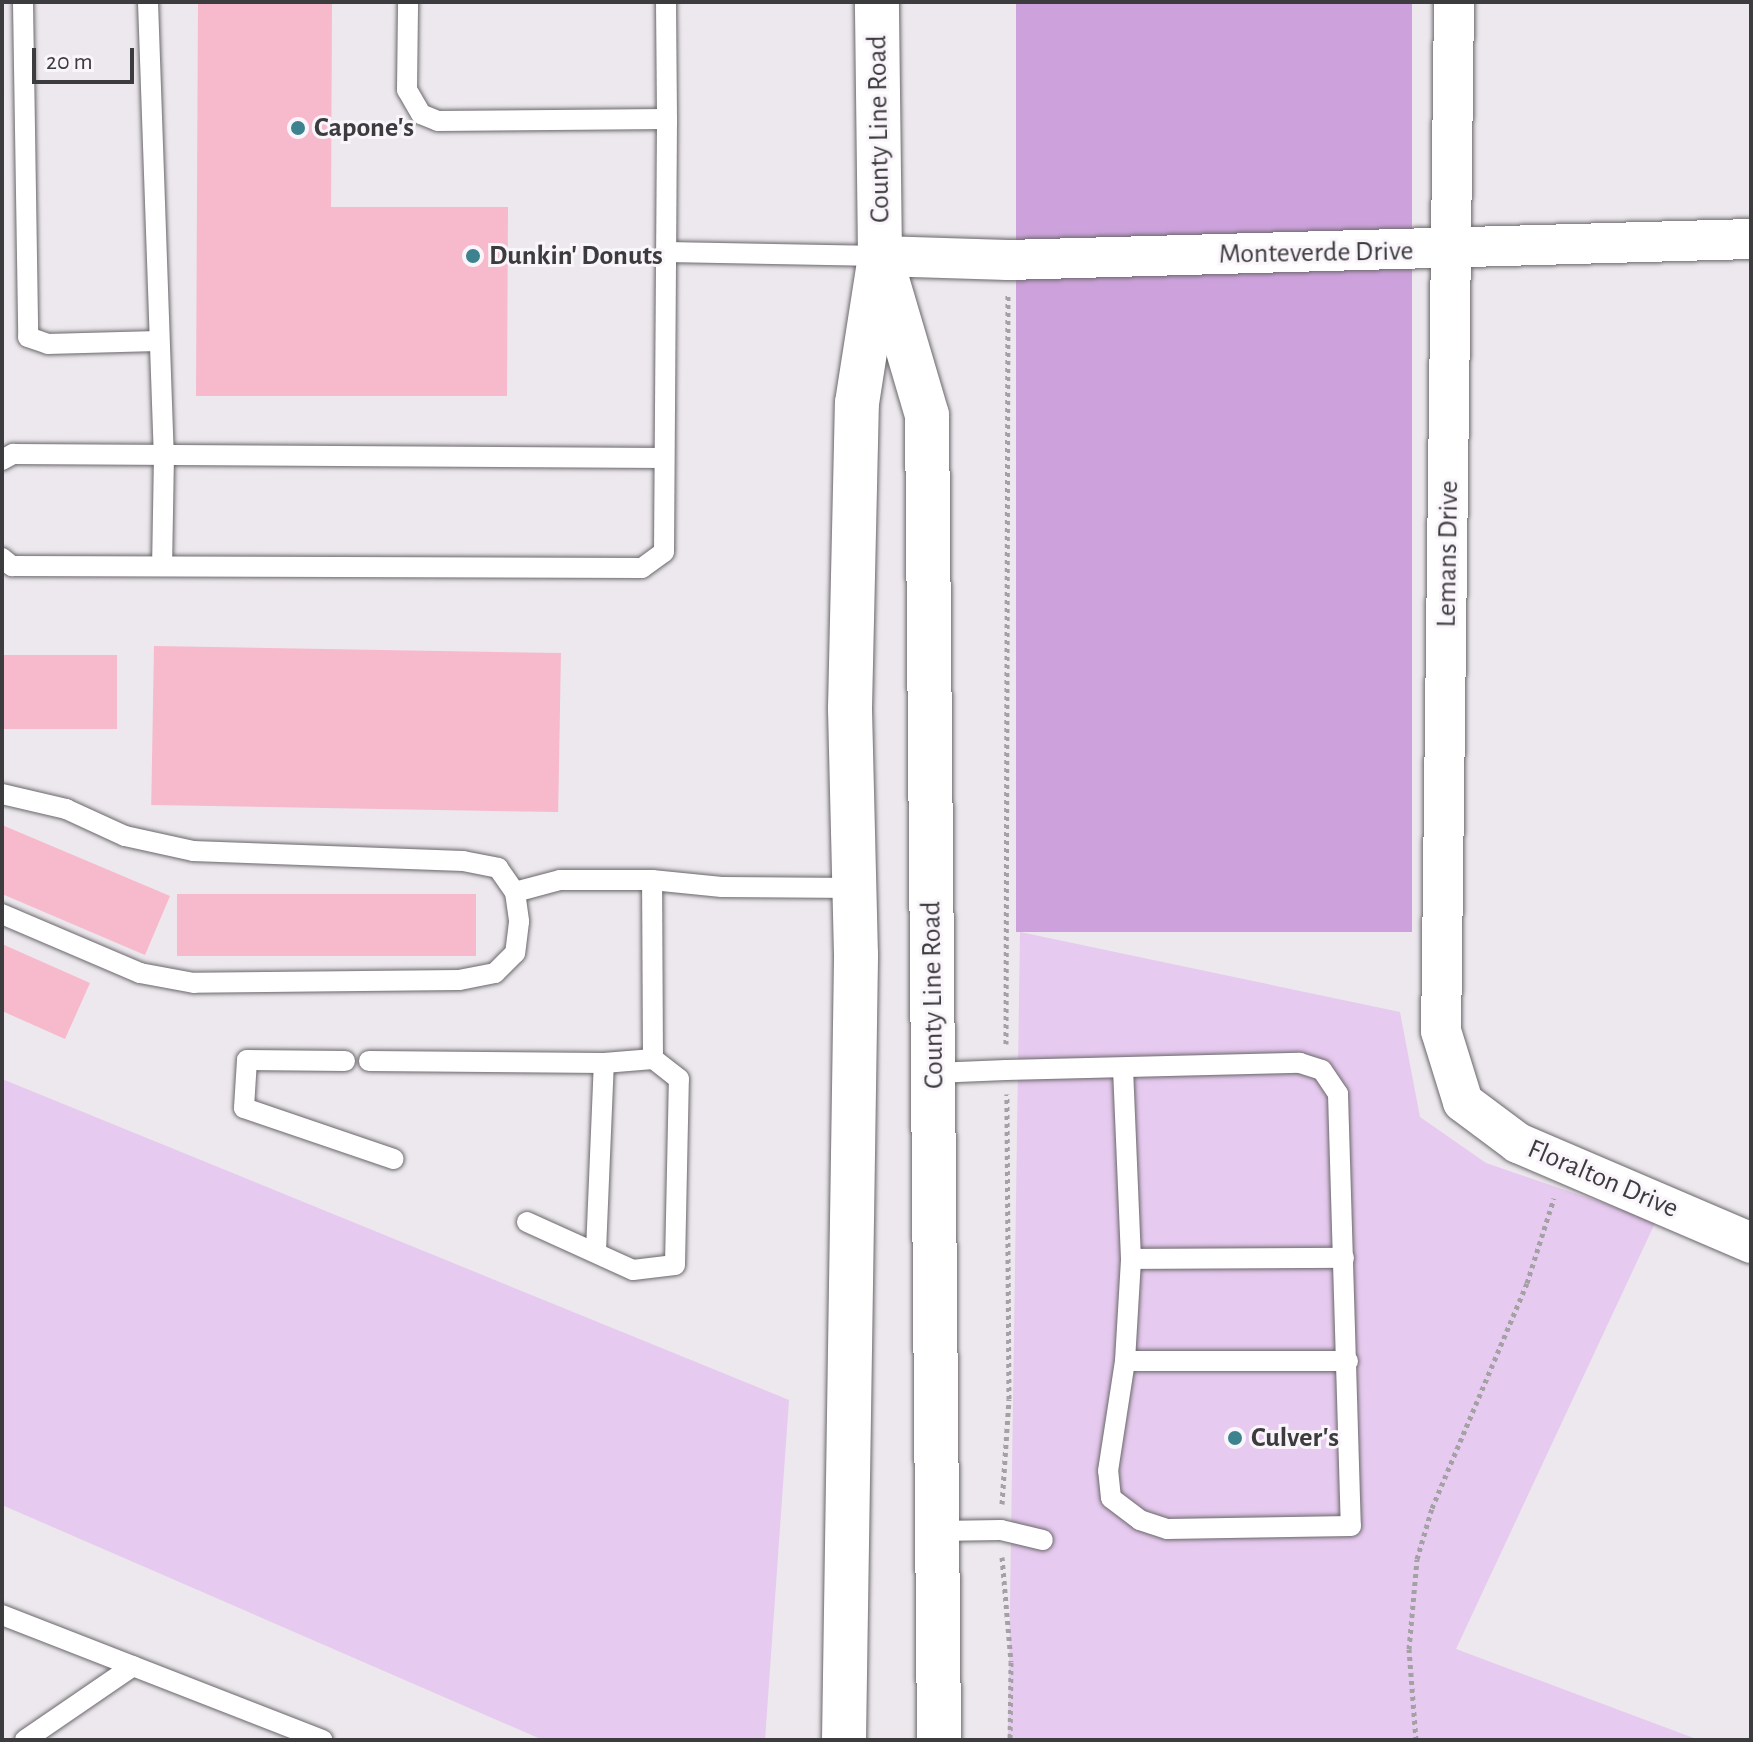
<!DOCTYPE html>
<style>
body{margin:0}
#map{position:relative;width:1753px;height:1742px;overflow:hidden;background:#ece8ed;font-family:"Alegreya Sans",sans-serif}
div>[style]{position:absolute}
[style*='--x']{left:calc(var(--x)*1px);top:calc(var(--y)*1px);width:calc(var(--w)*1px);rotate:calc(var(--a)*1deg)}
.green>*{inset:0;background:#e6caef}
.forest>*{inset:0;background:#cda2dc;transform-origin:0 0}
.building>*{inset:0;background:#f7b9cc;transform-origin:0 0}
.path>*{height:5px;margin-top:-2.5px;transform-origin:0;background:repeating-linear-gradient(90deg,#a4a1a5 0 4px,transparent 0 8px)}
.roads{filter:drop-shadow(0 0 2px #6a676b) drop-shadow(0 0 2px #6a676b)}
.lane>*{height:20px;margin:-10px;padding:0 10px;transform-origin:10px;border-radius:10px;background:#fff}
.street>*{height:40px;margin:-20px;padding:0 20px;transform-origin:20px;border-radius:20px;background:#fff}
.secondary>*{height:44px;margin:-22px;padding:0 22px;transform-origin:22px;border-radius:22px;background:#fff}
.dots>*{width:22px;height:22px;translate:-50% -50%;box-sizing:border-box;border:4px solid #f9f5fa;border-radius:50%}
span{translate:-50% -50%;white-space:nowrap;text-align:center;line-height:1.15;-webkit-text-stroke:6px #f9f5fa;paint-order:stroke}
.poi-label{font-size:28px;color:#3c3b3d;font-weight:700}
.left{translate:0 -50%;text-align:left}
.street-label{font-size:28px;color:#3c3b3d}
.frame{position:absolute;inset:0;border:4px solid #3c3b3d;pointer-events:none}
.scale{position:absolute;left:32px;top:48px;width:102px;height:36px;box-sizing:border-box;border:4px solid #3c3b3d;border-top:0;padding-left:10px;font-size:24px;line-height:28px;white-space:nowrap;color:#3c3b3d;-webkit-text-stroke:6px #f9f5fa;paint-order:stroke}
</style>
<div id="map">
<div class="green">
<i style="clip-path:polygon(1020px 932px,1400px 1012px,1420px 1117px,1486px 1163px,1656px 1221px,1456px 1649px,1699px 1740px,1008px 1740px)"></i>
<i style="clip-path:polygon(2px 1079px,789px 1400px,765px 1740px,543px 1740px,2px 1505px)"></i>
</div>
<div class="forest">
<i style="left:1016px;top:2px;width:396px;height:930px"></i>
</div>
<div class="building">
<i style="clip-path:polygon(198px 2px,332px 2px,331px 207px,508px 207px,507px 396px,196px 396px)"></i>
<i style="left:154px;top:646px;width:407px;height:159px;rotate:1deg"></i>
<i style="left:2px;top:655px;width:115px;height:74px"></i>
<i style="clip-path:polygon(2px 825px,170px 896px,145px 955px,2px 894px)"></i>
<i style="left:177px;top:894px;width:299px;height:62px"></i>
<i style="clip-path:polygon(2px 944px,90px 983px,65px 1039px,2px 1011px)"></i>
</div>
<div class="path">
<i style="--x:1006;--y:1044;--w:750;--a:-89.85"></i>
<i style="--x:1002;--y:1504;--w:105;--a:-86.2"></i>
<i style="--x:1009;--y:1399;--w:305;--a:-90.4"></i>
<i style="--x:1002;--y:1557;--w:105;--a:85.1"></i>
<i style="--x:1011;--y:1662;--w:78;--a:90.7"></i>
<i style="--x:1416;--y:1740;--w:91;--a:-94.4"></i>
<i style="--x:1409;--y:1649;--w:90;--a:-84.9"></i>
<i style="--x:1417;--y:1559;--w:53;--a:-73.6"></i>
<i style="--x:1432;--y:1508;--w:244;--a:-67.1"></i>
<i style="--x:1527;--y:1283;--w:89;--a:-72.4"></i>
</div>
<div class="roads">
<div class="lane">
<i style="--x:23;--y:2;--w:335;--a:89.1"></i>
<i style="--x:28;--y:337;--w:21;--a:19"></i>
<i style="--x:48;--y:344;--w:109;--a:-1.6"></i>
<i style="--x:148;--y:2;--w:453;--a:88"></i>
<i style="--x:164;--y:455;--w:111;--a:91"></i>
<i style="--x:666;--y:2;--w:117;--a:89.5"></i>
<i style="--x:666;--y:252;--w:214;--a:1.1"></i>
<i style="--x:2;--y:460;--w:13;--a:-29"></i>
<i style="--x:13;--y:454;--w:651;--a:0.35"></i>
<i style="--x:2;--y:558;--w:13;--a:39"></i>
<i style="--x:12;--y:566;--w:630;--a:0.18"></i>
<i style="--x:642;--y:568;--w:27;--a:-36"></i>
<i style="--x:664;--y:552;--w:433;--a:-89.6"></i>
<i style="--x:667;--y:119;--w:229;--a:179.5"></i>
<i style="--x:438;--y:121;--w:18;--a:-158"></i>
<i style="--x:421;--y:114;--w:28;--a:-120"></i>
<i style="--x:407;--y:90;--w:88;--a:-89.3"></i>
<i style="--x:2;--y:794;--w:66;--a:13.2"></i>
<i style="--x:66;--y:809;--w:65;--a:24.6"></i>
<i style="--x:125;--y:836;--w:70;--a:12.4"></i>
<i style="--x:193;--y:851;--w:270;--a:2.1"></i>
<i style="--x:463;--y:861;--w:36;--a:11"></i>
<i style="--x:498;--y:868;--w:29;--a:55"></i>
<i style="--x:515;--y:892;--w:30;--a:82"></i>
<i style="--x:519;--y:922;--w:31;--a:97"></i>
<i style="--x:515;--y:953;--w:28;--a:135"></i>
<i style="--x:495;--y:973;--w:37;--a:169"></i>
<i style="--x:459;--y:980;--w:265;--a:179.4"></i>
<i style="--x:194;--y:983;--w:55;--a:-169.5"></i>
<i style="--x:140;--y:973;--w:150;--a:-156.9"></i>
<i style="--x:515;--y:892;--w:47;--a:-14.9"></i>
<i style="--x:560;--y:880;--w:92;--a:0"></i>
<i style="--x:345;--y:1061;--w:98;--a:-179.4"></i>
<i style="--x:247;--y:1060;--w:48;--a:93.6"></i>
<i style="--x:244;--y:1108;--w:158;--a:18.8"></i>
<i style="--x:369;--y:1061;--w:235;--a:0.5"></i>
<i style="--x:604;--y:1063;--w:49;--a:-4.7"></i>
<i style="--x:653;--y:1059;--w:179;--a:-90.3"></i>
<i style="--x:652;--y:880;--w:70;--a:5.7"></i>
<i style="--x:722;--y:887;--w:133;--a:0.4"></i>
<i style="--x:934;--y:1073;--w:72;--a:-2.4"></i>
<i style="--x:1006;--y:1070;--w:294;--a:-1.4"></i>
<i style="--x:1300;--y:1063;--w:23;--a:18"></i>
<i style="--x:1322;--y:1070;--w:29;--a:56"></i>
<i style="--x:1338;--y:1094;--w:432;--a:88.3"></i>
<i style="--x:1351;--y:1526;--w:184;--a:179.1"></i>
<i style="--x:1167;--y:1529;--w:28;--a:-162"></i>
<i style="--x:1140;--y:1520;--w:36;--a:-143"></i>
<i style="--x:1111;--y:1498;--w:27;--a:-96"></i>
<i style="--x:1108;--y:1471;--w:111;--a:-81.2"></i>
<i style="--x:1125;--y:1361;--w:102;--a:-86.6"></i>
<i style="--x:1131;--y:1259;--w:191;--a:-92.4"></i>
<i style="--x:527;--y:1222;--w:116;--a:24.4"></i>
<i style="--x:633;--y:1270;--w:42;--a:-6.8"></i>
<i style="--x:675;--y:1265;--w:186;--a:-88.8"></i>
<i style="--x:679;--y:1079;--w:33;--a:-142"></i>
<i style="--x:596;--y:1251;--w:188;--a:-87.6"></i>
<i style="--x:1131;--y:1259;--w:213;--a:-0.3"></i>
<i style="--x:1125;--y:1361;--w:223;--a:0"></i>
<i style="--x:938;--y:1531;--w:63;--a:-0.9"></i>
<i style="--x:1001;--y:1530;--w:43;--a:13.4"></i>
<i style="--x:2;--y:1615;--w:344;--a:21.3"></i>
<i style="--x:25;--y:1740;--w:131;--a:-34.4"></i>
</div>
<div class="street">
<i style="--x:1454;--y:2;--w:1029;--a:90.72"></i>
<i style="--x:1441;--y:1031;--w:74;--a:72.8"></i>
<i style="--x:1463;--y:1102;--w:69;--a:36.7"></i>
<i style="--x:1518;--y:1143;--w:254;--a:23.2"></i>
<i style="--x:880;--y:256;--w:128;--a:1.8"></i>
<i style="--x:1008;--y:260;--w:743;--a:-1.62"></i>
</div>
<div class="secondary">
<i style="--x:884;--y:269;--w:152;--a:73.6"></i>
<i style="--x:927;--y:415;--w:1325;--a:89.48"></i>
<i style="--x:844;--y:1740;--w:785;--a:-89.12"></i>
<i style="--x:856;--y:955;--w:247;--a:-91.4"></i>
<i style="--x:850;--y:708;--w:305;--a:-88.7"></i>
<i style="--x:857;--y:403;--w:149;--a:-81.1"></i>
<i style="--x:880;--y:256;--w:254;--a:-90.7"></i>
</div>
</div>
<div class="dots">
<i style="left:298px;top:128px;background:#3d838f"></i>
<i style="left:473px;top:256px;background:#3d838f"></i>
<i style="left:1235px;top:1438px;background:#3d838f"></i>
</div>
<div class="poi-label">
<span class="left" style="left:314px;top:128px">Capone's</span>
<span class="left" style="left:489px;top:256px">Dunkin' Donuts</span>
<span class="left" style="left:1251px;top:1438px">Culver's</span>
</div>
<div class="street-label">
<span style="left:879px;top:129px;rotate:-91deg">County Line Road</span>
<span style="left:1316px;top:253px;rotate:-1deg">Monteverde Drive</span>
<span style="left:1448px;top:554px;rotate:-89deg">Lemans Drive</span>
<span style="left:933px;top:995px;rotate:-91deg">County Line Road</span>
<span style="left:1603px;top:1179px;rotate:23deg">Floralton Drive</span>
</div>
<div class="frame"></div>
<div class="scale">20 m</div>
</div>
